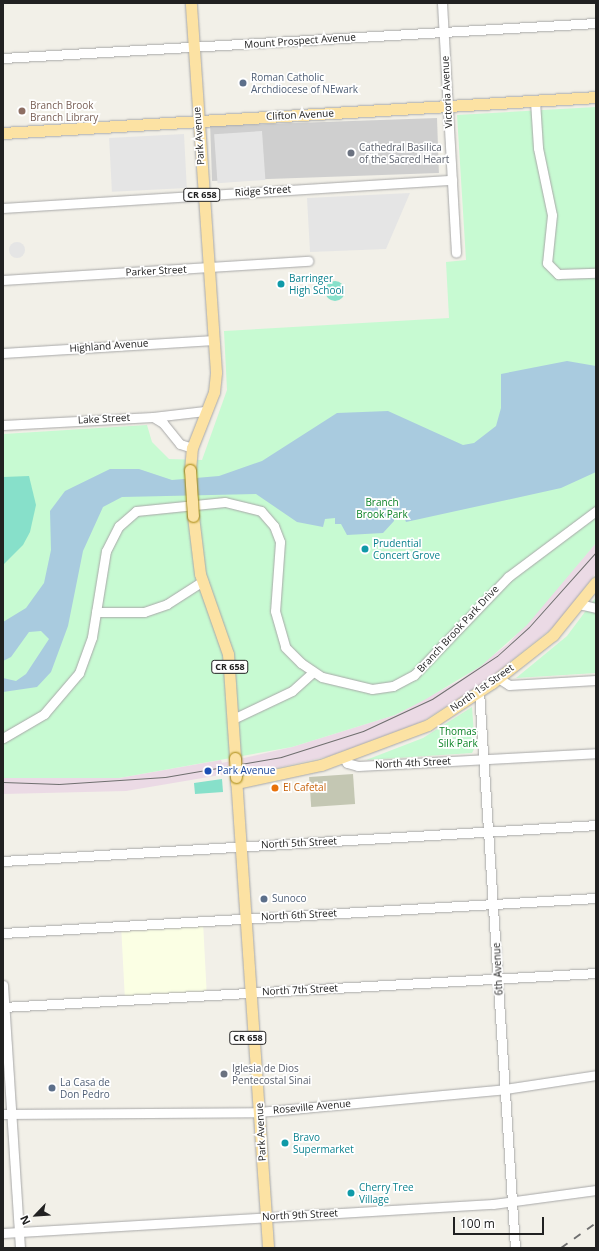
<!DOCTYPE html>
<style>
body{margin:0}
#map{position:relative;width:599px;height:1251px;overflow:hidden;background:#f2f0e8;font-family:"Open Sans",sans-serif}
div>[style]{position:absolute}
[style*='--x']{left:calc(var(--x)*1px);top:calc(var(--y)*1px);width:calc(var(--w)*1px);rotate:calc(var(--a)*1deg)}
.industrial>*{inset:0;background:#ebdae5}
.education>*{inset:0;background:#fbffe4;transform-origin:0 0}
.religious>*{inset:0;background:#cfcfcf;transform-origin:0 0}
.construction>*{inset:0;background:#c4c7b3;transform-origin:0 0}
.park>*{inset:0;background:#c7fad2}
.pitch>*{inset:0;background:#87e0ca}
.round{border-radius:50%}
.parking>*{inset:0;background:#e5e5e5;transform-origin:0 0}
.water>*{inset:0;background:#a9cbdf}
.roads{filter:drop-shadow(0 0 1px #a8a8a8) drop-shadow(0 0 1px #a8a8a8)}
.minor>*{height:9px;margin:-4.5px;padding:0 4.5px;transform-origin:4.5px;border-radius:4.5px;background:#fff}
.major>*{height:11px;margin:-5.5px;padding:0 5.5px;transform-origin:5.5px;border-radius:5.5px;background:#fce2a3}
.tram>*{height:1px;margin:-0.5px;padding:0 0.5px;transform-origin:0.5px;border-radius:0.5px;background:#6f6f6f}
.rail>*{height:2px;margin-top:-1px;transform-origin:0;background:repeating-linear-gradient(90deg,#6f6f6f 0 8px,transparent 0 16px)}
.bridges{filter:drop-shadow(0 0 1px #9f8000) drop-shadow(0 0 1px #9f8000)}
.major-bridge>*{height:11px;margin:-5.5px;padding:0 5.5px;transform-origin:5.5px;border-radius:5.5px;background:#fce2a3}
.dots>*{width:11px;height:11px;translate:-50% -50%;box-sizing:border-box;border:2px solid #fff;border-radius:50%}
span{translate:-50% -50%;white-space:nowrap;text-align:center;line-height:1.15;-webkit-text-stroke:3.5px #fff;paint-order:stroke}
.shield-label span{padding:1px 3px;background:#fff;border:1px solid;border-radius:3px;-webkit-text-stroke-width:0}
.shield-label{font-size:9px;color:#212121;font-weight:700}
.street-label{font-size:10px;color:#212121}
.service-label{font-size:10px;color:#4e5e75}
.left{translate:0 -50%;text-align:left}
.education-label{font-size:10px;color:#785e54}
.worship-label{font-size:10px;color:#5b616d}
.culture-label{font-size:10px;color:#0d838f}
.park-label{font-size:10px;color:#0c8326}
.transit-label{font-size:10px;color:#164399}
.food-label{font-size:10px;color:#c56008}
.frame{position:absolute;inset:0;border:4px solid #212121;pointer-events:none}
.north{position:absolute;left:16px;top:1195px;width:40px;height:40px;-webkit-text-stroke:3px #fff;paint-order:stroke;rotate:245deg;font-size:11px;font-weight:700;line-height:16px;text-align:center;color:#212121}
.north::after{content:'';display:block;margin:auto;width:14px;height:18px;background:#212121;clip-path:polygon(50% 0,100% 100%,50% 72%,0 100%)}
.scale{position:absolute;left:453px;top:1217px;width:91px;height:18px;box-sizing:border-box;border:2px solid #212121;border-top:0;padding-left:5px;font-size:12px;line-height:14px;white-space:nowrap;color:#212121;-webkit-text-stroke:3px #fff;paint-order:stroke}
</style>
<div id="map">
<div class="industrial">
<i style="clip-path:polygon(596px 543px,596px 573px,556px 625px,487px 680px,422px 722px,330px 756px,250px 774px,250px 770px,126px 791px,3px 794px,3px 778px,119px 778px,221px 760px,222px 763px,292px 747px,395px 715px,460px 680px,508px 644px)"></i>
</div>
<div class="education">
<i style="left:203px;top:922px;width:72px;height:82px;rotate:87deg"></i>
</div>
<div class="religious">
<i style="left:437px;top:118px;width:55px;height:227px;rotate:88deg"></i>
</div>
<div class="construction">
<i style="left:353px;top:774px;width:30px;height:44px;rotate:86deg"></i>
</div>
<div class="park">
<i style="clip-path:polygon(596px 107px,596px 543px,527px 625px,481px 666px,426px 699px,395px 715px,292px 747px,119px 778px,3px 778px,3px 434px,147px 425px,152px 442px,169px 459px,202px 460px,227px 390px,224px 331px,449px 318px,446px 262px,466px 260px,457px 115px)"></i>
<i style="clip-path:polygon(596px 597px,596px 673px,516px 678px,567px 636px)"></i>
<i style="clip-path:polygon(472px 707px,475px 747px,472px 753px,366px 760px,423px 738px)"></i>
</div>
<div class="pitch">
<i class="round" style="left:325px;top:281px;width:20px;height:20px"></i>
<i style="clip-path:polygon(29px 476px,36px 505px,30px 532px,23px 545px,3px 565px,3px 477px)"></i>
<i style="clip-path:polygon(222px 779px,223px 792px,195px 794px,194px 783px)"></i>
</div>
<div class="parking">
<i style="left:262px;top:131px;width:49px;height:48px;rotate:86deg"></i>
<i style="left:184px;top:134px;width:54px;height:75px;rotate:87deg"></i>
<i style="clip-path:polygon(410px 193px,386px 249px,310px 252px,307px 198px)"></i>
<i class="round" style="left:9px;top:242px;width:16px;height:16px"></i>
</div>
<div class="water">
<i style="clip-path:polygon(567px 361px,596px 366px,596px 472px,561px 488px,406px 522px,403px 514px,394px 515px,394px 521px,383px 533px,347px 535px,341px 524px,335px 524px,335px 518px,325px 519px,323px 527px,297px 522px,256px 494px,122px 497px,103px 507px,83px 551px,68px 626px,51px 672px,37px 687px,3px 692px,3px 678px,16px 681px,26px 674px,49px 639px,41px 631px,29px 632px,11px 657px,3px 661px,3px 622px,26px 608px,44px 583px,51px 550px,50px 511px,65px 491px,110px 469px,139px 469px,172px 480px,219px 476px,262px 461px,337px 413px,388px 411px,463px 445px,474px 443px,496px 426px,501px 408px,501px 374px)"></i>
</div>
<div class="roads">
<div class="minor">
<i style="--x:442;--y:3;--w:250;--a:86.8"></i>
<i style="--x:3;--y:58;--w:594;--a:-3.38"></i>
<i style="--x:535;--y:101;--w:47;--a:86.3"></i>
<i style="--x:538;--y:148;--w:68;--a:78.2"></i>
<i style="--x:552;--y:215;--w:48;--a:95.9"></i>
<i style="--x:547;--y:263;--w:16;--a:45"></i>
<i style="--x:558;--y:274;--w:38;--a:-2"></i>
<i style="--x:3;--y:208;--w:450;--a:-3.6"></i>
<i style="--x:3;--y:280;--w:306;--a:-3.6"></i>
<i style="--x:3;--y:353;--w:211;--a:-3.5"></i>
<i style="--x:153;--y:417;--w:52;--a:-6.6"></i>
<i style="--x:3;--y:425;--w:150;--a:-3.1"></i>
<i style="--x:153;--y:417;--w:12;--a:31"></i>
<i style="--x:163;--y:423;--w:27;--a:51"></i>
<i style="--x:180;--y:444;--w:13;--a:18"></i>
<i style="--x:579;--y:604;--w:17;--a:13"></i>
<i style="--x:96;--y:612;--w:48;--a:0"></i>
<i style="--x:144;--y:612;--w:24;--a:-19"></i>
<i style="--x:167;--y:604;--w:43;--a:-32.6"></i>
<i style="--x:498;--y:678;--w:13;--a:32"></i>
<i style="--x:509;--y:685;--w:87;--a:-3.3"></i>
<i style="--x:479;--y:691;--w:558;--a:86.3"></i>
<i style="--x:233;--y:719;--w:65;--a:-25.4"></i>
<i style="--x:292;--y:691;--w:28;--a:-42"></i>
<i style="--x:3;--y:738;--w:48;--a:-30.3"></i>
<i style="--x:44;--y:714;--w:54;--a:-49.5"></i>
<i style="--x:79;--y:673;--w:38;--a:-70"></i>
<i style="--x:92;--y:637;--w:87;--a:-80.8"></i>
<i style="--x:106;--y:551;--w:28;--a:-63"></i>
<i style="--x:119;--y:526;--w:23;--a:-41"></i>
<i style="--x:136;--y:511;--w:89;--a:-5.8"></i>
<i style="--x:225;--y:502;--w:37;--a:14"></i>
<i style="--x:261;--y:511;--w:20;--a:49"></i>
<i style="--x:274;--y:526;--w:17;--a:69"></i>
<i style="--x:280;--y:542;--w:69;--a:94.1"></i>
<i style="--x:275;--y:611;--w:37;--a:74"></i>
<i style="--x:285;--y:647;--w:23;--a:45"></i>
<i style="--x:301;--y:663;--w:25;--a:34"></i>
<i style="--x:322;--y:677;--w:51;--a:13.5"></i>
<i style="--x:372;--y:689;--w:21;--a:-8"></i>
<i style="--x:393;--y:686;--w:24;--a:-28"></i>
<i style="--x:414;--y:675;--w:136;--a:-46.2"></i>
<i style="--x:508;--y:577;--w:110;--a:-36.9"></i>
<i style="--x:343;--y:757;--w:7;--a:56"></i>
<i style="--x:347;--y:763;--w:11;--a:15"></i>
<i style="--x:358;--y:766;--w:238;--a:-3.1"></i>
<i style="--x:3;--y:861;--w:594;--a:-3.47"></i>
<i style="--x:3;--y:933;--w:594;--a:-3.38"></i>
<i style="--x:3;--y:985;--w:264;--a:86.3"></i>
<i style="--x:3;--y:1007;--w:594;--a:-3.28"></i>
<i style="--x:3;--y:1114;--w:256;--a:-0.4"></i>
<i style="--x:259;--y:1112;--w:247;--a:-5.3"></i>
<i style="--x:505;--y:1089;--w:92;--a:-8.7"></i>
<i style="--x:3;--y:1233;--w:491;--a:-3.4"></i>
<i style="--x:493;--y:1204;--w:104;--a:-7.7"></i>
</div>
<div class="major">
<i style="--x:3;--y:133;--w:594;--a:-3.47"></i>
<i style="--x:190;--y:470;--w:22;--a:-85"></i>
<i style="--x:192;--y:448;--w:60;--a:-68.6"></i>
<i style="--x:214;--y:392;--w:20;--a:-84"></i>
<i style="--x:216;--y:372;--w:370;--a:-93.9"></i>
<i style="--x:193;--y:516;--w:58;--a:83.1"></i>
<i style="--x:200;--y:574;--w:85;--a:70.7"></i>
<i style="--x:228;--y:654;--w:104;--a:86.1"></i>
<i style="--x:236;--y:777;--w:472;--a:86.1"></i>
<i style="--x:236;--y:783;--w:87;--a:-12"></i>
<i style="--x:321;--y:765;--w:114;--a:-20.5"></i>
<i style="--x:428;--y:725;--w:77;--a:-33.3"></i>
<i style="--x:492;--y:683;--w:78;--a:-38.2"></i>
<i style="--x:553;--y:635;--w:68;--a:-50.9"></i>
</div>
</div>
<div class="tram">
<i style="--x:3;--y:782;--w:56;--a:2"></i>
<i style="--x:59;--y:784;--w:106;--a:-3.8"></i>
<i style="--x:165;--y:777;--w:118;--a:-9.8"></i>
<i style="--x:281;--y:757;--w:86;--a:-17.6"></i>
<i style="--x:363;--y:731;--w:76;--a:-24.9"></i>
<i style="--x:432;--y:699;--w:78;--a:-33.5"></i>
<i style="--x:497;--y:656;--w:43;--a:-42.2"></i>
<i style="--x:529;--y:627;--w:101;--a:-48.2"></i>
</div>
<div class="rail">
<i style="--x:561;--y:1248;--w:43;--a:-35.5"></i>
</div>
<div class="bridges">
<div class="major-bridge">
<i style="--x:190;--y:470;--w:46;--a:86.3"></i>
<i style="--x:235;--y:758;--w:19;--a:87"></i>
</div>
</div>
<div class="dots">
<i style="left:243px;top:83px;background:#5c6f8a"></i>
<i style="left:22px;top:111px;background:#8d6e63"></i>
<i style="left:351px;top:153px;background:#6b7280"></i>
<i style="left:281px;top:284px;background:#0f9aa8"></i>
<i style="left:365px;top:549px;background:#0f9aa8"></i>
<i style="left:208px;top:771px;background:#1a4fb4"></i>
<i style="left:275px;top:788px;background:#e8710a"></i>
<i style="left:264px;top:899px;background:#5c6f8a"></i>
<i style="left:224px;top:1074px;background:#6b7280"></i>
<i style="left:52px;top:1088px;background:#5c6f8a"></i>
<i style="left:285px;top:1143px;background:#0f9aa8"></i>
<i style="left:351px;top:1193px;background:#0f9aa8"></i>
</div>
<div class="shield-label">
<span style="left:202px;top:195px">CR 658</span>
<span style="left:230px;top:667px">CR 658</span>
<span style="left:248px;top:1038px">CR 658</span>
</div>
<div class="street-label">
<span style="left:300px;top:41px;rotate:-4deg">Mount Prospect Avenue</span>
<span style="left:447px;top:92px;rotate:-93deg">Victoria Avenue</span>
<span style="left:300px;top:115px;rotate:-3deg">Clifton Avenue</span>
<span style="left:199px;top:136px;rotate:-94deg">Park Avenue</span>
<span style="left:263px;top:191px;rotate:-4deg">Ridge Street</span>
<span style="left:156px;top:271px;rotate:-3deg">Parker Street</span>
<span style="left:109px;top:346px;rotate:-4deg">Highland Avenue</span>
<span style="left:104px;top:419px;rotate:-3deg">Lake Street</span>
<span style="left:458px;top:629px;rotate:-47deg">Branch Brook Park Drive</span>
<span style="left:482px;top:688px;rotate:-35deg">North 1st Street</span>
<span style="left:413px;top:763px;rotate:-3deg">North 4th Street</span>
<span style="left:299px;top:843px;rotate:-3deg">North 5th Street</span>
<span style="left:299px;top:915px;rotate:-3deg">North 6th Street</span>
<span style="left:498px;top:969px;rotate:-93deg">6th Avenue</span>
<span style="left:300px;top:990px;rotate:-3deg">North 7th Street</span>
<span style="left:312px;top:1107px;rotate:-5deg">Roseville Avenue</span>
<span style="left:261px;top:1132px;rotate:-93deg">Park Avenue</span>
<span style="left:300px;top:1215px;rotate:-3deg">North 9th Street</span>
</div>
<div class="service-label">
<span class="left" style="left:251px;top:83px">Roman Catholic<br>Archdiocese of NEwark</span>
<span class="left" style="left:272px;top:899px">Sunoco</span>
<span class="left" style="left:60px;top:1088px">La Casa de<br>Don Pedro</span>
</div>
<div class="education-label">
<span class="left" style="left:30px;top:111px">Branch Brook<br>Branch Library</span>
</div>
<div class="worship-label">
<span class="left" style="left:359px;top:153px">Cathedral Basilica<br>of the Sacred Heart</span>
<span class="left" style="left:232px;top:1074px">Iglesia de Dios<br>Pentecostal Sinai</span>
</div>
<div class="culture-label">
<span class="left" style="left:289px;top:284px">Barringer<br>High School</span>
<span class="left" style="left:373px;top:549px">Prudential<br>Concert Grove</span>
<span class="left" style="left:293px;top:1143px">Bravo<br>Supermarket</span>
<span class="left" style="left:359px;top:1193px">Cherry Tree<br>Village</span>
</div>
<div class="park-label">
<span style="left:382px;top:508px">Branch<br>Brook Park</span>
<span style="left:458px;top:737px">Thomas<br>Silk Park</span>
</div>
<div class="transit-label">
<span class="left" style="left:217px;top:771px">Park Avenue</span>
</div>
<div class="food-label">
<span class="left" style="left:283px;top:788px">El Cafetal</span>
</div>
<div class="frame"></div>
<div class="north">N</div>
<div class="scale">100 m</div>
</div>
